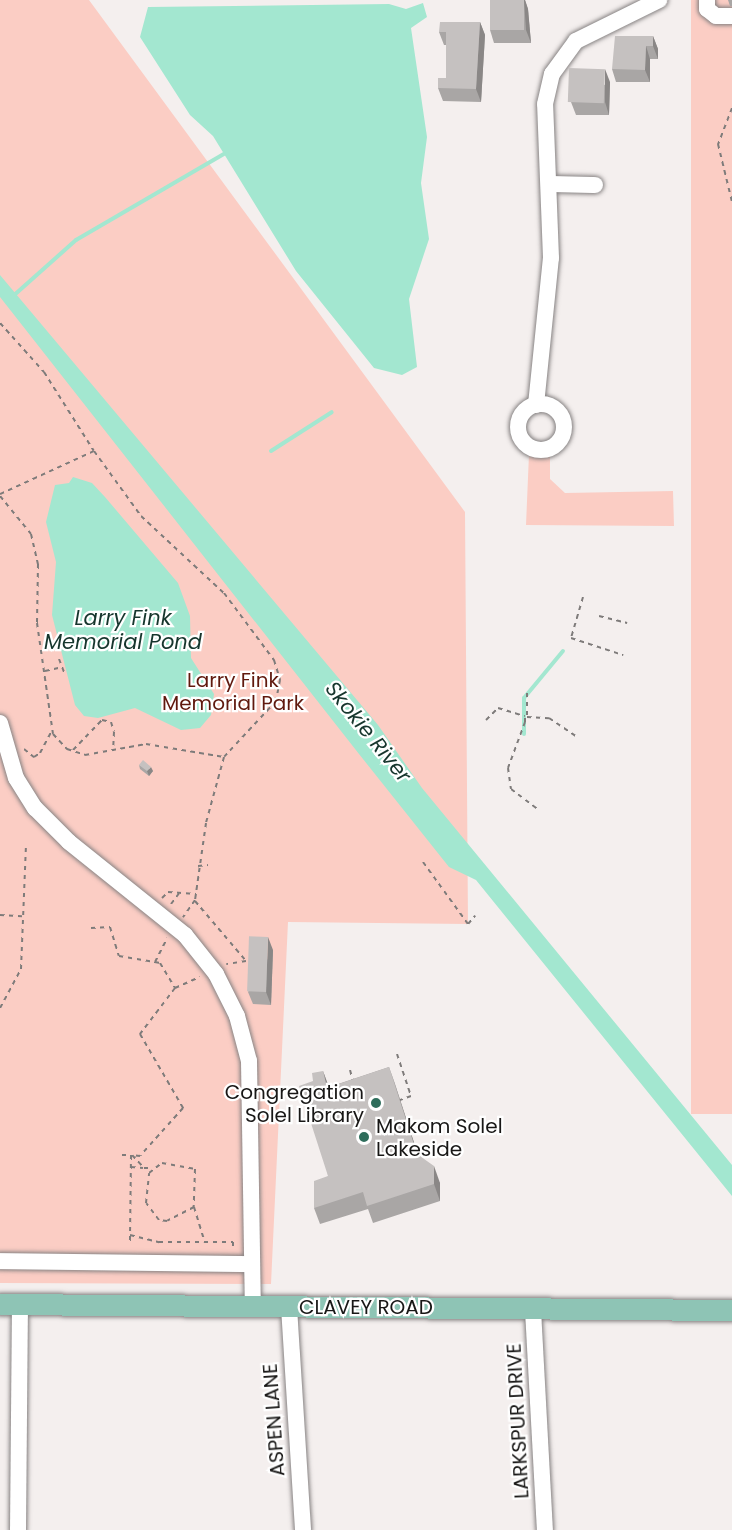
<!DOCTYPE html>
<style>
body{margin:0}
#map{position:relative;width:732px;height:1530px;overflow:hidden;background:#f4efee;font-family:Poppins,sans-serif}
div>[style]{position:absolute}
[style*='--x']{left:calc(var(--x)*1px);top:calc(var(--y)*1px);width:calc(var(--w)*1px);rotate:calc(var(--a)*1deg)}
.green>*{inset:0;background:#fbcdc4;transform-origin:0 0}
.water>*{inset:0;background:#a3e7d0}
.stream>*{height:4px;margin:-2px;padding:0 2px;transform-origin:2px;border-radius:2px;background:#a3e7d0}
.path>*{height:2px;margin-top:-1px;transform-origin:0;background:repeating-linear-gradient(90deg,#7e7b7a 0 4.5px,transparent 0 9px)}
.roads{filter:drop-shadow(0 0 2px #878383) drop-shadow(0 0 2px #878383)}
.minor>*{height:16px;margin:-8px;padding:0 8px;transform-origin:8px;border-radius:8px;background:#fff}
.minor>.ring{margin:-8px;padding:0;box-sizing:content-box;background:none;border:16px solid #fff;border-radius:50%}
.major>*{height:21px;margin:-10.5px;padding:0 10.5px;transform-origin:10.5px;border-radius:10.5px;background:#8ec4b5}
.path-bridge>*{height:2px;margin-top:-1px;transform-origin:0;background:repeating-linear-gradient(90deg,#7e7b7a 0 4.5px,transparent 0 9px)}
.wall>*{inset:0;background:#a9a6a5}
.shaded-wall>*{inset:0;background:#8a8786}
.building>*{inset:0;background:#c5c1c0;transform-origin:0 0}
.dots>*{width:16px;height:16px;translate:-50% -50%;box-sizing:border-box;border:3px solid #fff;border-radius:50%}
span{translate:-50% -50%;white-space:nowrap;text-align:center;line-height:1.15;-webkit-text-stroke:4.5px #fff;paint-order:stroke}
.park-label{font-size:20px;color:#60190e}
.poi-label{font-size:20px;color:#181716}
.right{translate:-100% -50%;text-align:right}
.left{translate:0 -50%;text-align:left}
.street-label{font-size:20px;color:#181716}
.water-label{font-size:21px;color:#16362d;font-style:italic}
</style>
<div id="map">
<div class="green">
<i style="clip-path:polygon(0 0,89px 0,465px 512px,468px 924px,288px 922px,271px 1284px,0 1283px)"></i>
<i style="left:691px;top:0;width:41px;height:1114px"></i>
<i style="clip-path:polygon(529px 454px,550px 455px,550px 479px,565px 493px,673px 491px,674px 526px,526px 525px)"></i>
</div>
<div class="water">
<i style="clip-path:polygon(423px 3px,427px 17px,411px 28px,427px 137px,421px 183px,429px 239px,409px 299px,417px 367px,402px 375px,374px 368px,296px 271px,213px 136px,190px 115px,140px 37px,148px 7px,389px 4px,406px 9px)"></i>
<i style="clip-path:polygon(0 275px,378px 725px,422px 788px,732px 1165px,732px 1196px,476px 880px,449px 867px,359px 754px,0 297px)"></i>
<i style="clip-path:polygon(73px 477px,92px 483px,105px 497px,178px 583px,190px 616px,191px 658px,214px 694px,211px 715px,200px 728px,181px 730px,135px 708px,98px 718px,84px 716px,75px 705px,52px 615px,56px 562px,46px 522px,55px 485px,69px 483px)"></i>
</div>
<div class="stream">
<i style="--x:12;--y:297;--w:86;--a:-41.7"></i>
<i style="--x:76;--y:240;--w:171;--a:-30.2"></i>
<i style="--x:271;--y:451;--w:72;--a:-32.6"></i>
<i style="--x:524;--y:734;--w:36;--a:-90"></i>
<i style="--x:524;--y:698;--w:61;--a:-50.3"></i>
</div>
<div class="path">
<i style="--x:732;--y:108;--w:39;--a:111"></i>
<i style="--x:718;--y:144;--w:60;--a:76.4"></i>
<i style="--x:0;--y:323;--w:66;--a:48.1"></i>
<i style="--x:44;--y:372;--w:93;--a:57.7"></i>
<i style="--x:0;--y:494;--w:103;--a:-24.6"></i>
<i style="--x:94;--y:451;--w:80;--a:54.1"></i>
<i style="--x:141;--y:516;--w:113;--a:42.9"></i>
<i style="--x:224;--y:593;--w:84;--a:53.3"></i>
<i style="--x:274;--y:660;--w:21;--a:73"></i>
<i style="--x:280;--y:680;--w:21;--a:101"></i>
<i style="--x:276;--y:701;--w:76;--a:132.9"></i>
<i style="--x:224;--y:757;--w:68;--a:105.3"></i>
<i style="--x:206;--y:823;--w:78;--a:98.1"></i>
<i style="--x:195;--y:900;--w:21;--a:125"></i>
<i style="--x:0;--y:496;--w:49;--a:50.8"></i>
<i style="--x:31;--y:534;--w:31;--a:77"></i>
<i style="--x:38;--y:564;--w:59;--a:91"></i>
<i style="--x:37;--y:623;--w:112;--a:81.8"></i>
<i style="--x:53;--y:734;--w:21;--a:47"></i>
<i style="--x:67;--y:749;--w:19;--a:18"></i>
<i style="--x:85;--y:755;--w:62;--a:-10.2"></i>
<i style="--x:146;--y:744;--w:79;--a:9.5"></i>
<i style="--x:583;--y:597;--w:43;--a:106.3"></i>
<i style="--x:571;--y:638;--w:55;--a:18.1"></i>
<i style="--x:599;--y:616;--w:29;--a:14"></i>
<i style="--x:59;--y:659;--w:17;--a:69"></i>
<i style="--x:45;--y:671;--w:17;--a:-13"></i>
<i style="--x:527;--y:693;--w:24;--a:90"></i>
<i style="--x:527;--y:717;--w:22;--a:3"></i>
<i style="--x:549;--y:718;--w:32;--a:34"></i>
<i style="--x:486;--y:720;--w:17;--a:-45"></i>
<i style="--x:498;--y:708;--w:28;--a:17"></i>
<i style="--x:525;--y:722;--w:49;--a:110.3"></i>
<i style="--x:508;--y:768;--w:21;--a:82"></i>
<i style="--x:511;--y:789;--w:34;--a:37"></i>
<i style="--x:24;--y:749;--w:13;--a:39"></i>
<i style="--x:34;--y:757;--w:7;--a:-34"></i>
<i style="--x:40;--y:753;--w:26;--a:-62"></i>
<i style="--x:73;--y:750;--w:42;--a:-46"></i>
<i style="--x:102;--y:720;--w:9;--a:13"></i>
<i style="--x:111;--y:722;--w:10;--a:73"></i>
<i style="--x:114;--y:732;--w:19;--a:93"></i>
<i style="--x:423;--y:862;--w:77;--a:54"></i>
<i style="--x:468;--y:924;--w:11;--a:-49"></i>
<i style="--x:198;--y:866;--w:10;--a:-6"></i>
<i style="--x:162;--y:898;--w:8;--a:-45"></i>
<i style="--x:168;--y:892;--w:28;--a:4"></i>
<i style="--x:195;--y:901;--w:79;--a:49.6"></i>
<i style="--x:246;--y:961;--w:20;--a:171"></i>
<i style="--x:171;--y:904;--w:15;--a:-53"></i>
<i style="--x:0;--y:915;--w:22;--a:3"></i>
<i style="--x:91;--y:928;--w:19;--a:-3"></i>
<i style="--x:110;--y:927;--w:30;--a:73"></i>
<i style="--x:119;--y:956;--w:42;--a:9.7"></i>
<i style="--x:160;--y:963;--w:29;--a:59"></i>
<i style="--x:175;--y:988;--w:58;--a:127.3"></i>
<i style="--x:140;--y:1034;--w:86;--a:59.8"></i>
<i style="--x:183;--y:1108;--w:64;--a:131.9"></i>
<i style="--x:140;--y:1156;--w:9;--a:-174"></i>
<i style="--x:155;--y:962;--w:27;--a:-63"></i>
<i style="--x:175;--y:988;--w:27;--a:-24"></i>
<i style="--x:0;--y:1008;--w:44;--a:-61.7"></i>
<i style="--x:21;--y:969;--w:125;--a:-87.7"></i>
<i style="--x:397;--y:1054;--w:44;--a:71.6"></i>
<i style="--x:411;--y:1096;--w:12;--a:160"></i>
<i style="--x:350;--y:1070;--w:11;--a:75"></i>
<i style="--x:122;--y:1155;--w:9;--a:0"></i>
<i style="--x:131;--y:1155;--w:88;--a:90.7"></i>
<i style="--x:132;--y:1155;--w:18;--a:47"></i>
<i style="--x:144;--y:1168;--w:9;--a:0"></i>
<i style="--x:131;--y:1167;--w:12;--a:5"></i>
<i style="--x:194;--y:1207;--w:30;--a:153"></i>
<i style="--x:167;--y:1221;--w:8;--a:-173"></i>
<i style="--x:159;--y:1220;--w:21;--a:-127"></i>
<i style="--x:146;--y:1203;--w:30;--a:-84"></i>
<i style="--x:149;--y:1173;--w:16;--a:-38"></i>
<i style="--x:162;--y:1163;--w:34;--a:10"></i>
<i style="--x:195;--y:1169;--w:38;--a:92"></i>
<i style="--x:194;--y:1207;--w:37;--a:73"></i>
<i style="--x:130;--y:1235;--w:30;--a:14"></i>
<i style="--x:159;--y:1242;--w:74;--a:0"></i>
<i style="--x:233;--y:1242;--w:8;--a:90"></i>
</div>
<div class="roads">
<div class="minor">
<i style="--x:707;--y:0;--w:9;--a:90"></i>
<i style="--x:707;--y:9;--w:11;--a:38"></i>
<i style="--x:716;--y:16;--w:16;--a:0"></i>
<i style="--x:549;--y:184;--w:46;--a:1.2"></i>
<i class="ring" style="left:518px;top:404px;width:30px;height:30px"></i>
<i style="--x:536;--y:405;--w:148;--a:-84.2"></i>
<i style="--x:551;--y:258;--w:154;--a:-92.2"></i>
<i style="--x:545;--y:104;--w:31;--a:-77"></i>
<i style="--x:552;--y:74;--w:41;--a:-54"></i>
<i style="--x:576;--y:41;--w:93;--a:-26.3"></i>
<i style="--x:0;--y:723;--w:57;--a:73.8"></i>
<i style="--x:16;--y:778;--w:36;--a:58"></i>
<i style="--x:35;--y:808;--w:48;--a:45"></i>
<i style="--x:69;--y:842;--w:149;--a:38.7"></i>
<i style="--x:185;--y:935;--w:50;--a:51.5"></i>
<i style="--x:216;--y:974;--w:47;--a:63.4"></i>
<i style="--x:237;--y:1016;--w:47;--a:75.1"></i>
<i style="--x:249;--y:1061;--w:245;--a:89.1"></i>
<i style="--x:0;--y:1261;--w:252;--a:0.7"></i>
<i style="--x:289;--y:1307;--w:223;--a:86.4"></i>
<i style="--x:533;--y:1310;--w:220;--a:86.9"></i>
<i style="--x:18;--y:1530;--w:226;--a:-89.5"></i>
</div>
<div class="major">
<i style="--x:0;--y:1304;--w:732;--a:0.47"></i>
</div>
</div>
<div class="path-bridge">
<i style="--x:525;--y:722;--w:6;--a:-90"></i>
</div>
<div class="wall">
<i style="clip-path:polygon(524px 0,525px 0,528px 9px,531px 43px,494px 43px,490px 30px)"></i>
<i style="clip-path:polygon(728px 0,732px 0,732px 6px,730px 6px)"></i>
<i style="clip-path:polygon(480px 22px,485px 35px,481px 102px,443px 101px,438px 88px,446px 78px,446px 45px,444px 45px,439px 32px)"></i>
<i style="clip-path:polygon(653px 36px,658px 49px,658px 59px,650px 59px,650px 82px,616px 82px,612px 69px)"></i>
<i style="clip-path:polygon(610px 82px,609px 115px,576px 115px,571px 102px)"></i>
<i style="clip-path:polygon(139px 765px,153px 771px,149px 776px,140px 769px)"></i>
<i style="clip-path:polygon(273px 950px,271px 1005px,253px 1004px,248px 992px)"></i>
<i style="clip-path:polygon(389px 1067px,418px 1155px,440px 1183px,440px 1201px,373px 1223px,368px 1209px,320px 1224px,314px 1208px,328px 1176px,323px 1071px,329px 1087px)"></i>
</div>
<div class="shaded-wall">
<i style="clip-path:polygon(524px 0,525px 0,528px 9px,531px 43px,526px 30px)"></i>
<i style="clip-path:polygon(480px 22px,485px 35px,481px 102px,476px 89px)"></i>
<i style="clip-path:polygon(653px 36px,658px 49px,658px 59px,653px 46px)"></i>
<i style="clip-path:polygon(646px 46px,650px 59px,650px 82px,645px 70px)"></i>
<i style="clip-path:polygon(605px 69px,610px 82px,609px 115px,605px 102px)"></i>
<i style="clip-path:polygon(151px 767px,153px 771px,149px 776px,147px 771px)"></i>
<i style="clip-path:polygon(268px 937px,273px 950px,271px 1005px,266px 992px)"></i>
<i style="clip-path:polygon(389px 1067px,395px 1084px,423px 1170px,417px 1154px)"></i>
<i style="clip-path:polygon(323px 1071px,329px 1088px,327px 1088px)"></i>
<i style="clip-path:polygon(434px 1166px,440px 1183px,440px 1201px,434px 1184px)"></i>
</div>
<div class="building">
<i style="left:490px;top:0;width:34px;height:30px"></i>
<i style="clip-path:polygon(440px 22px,480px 22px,476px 89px,438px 88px,438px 78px,446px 78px,446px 32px,439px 32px)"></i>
<i style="clip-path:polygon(615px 36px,653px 36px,653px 46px,646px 46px,645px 70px,612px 69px)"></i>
<i style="left:569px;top:68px;width:36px;height:34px;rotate:2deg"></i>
<i style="clip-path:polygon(143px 760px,151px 767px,147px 771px,139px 765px)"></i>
<i style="left:268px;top:937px;width:55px;height:19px;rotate:92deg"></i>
<i style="clip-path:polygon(389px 1067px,417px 1154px,434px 1166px,434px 1184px,367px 1206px,363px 1192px,314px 1208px,314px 1181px,328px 1176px,299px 1086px,313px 1081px,312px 1073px,323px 1071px,327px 1088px)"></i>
</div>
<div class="dots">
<i style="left:376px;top:1103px;background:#2e6d5b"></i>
<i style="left:364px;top:1137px;background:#2e6d5b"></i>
</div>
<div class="park-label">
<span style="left:233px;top:692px">Larry Fink<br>Memorial Park</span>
</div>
<div class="poi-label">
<span class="right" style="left:364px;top:1104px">Congregation<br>Solel Library</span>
<span class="left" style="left:376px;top:1138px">Makom Solel<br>Lakeside</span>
</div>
<div class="street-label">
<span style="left:366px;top:1307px">CLAVEY ROAD</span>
<span style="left:274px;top:1420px;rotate:-94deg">ASPEN LANE</span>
<span style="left:518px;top:1421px;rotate:-93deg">LARKSPUR DRIVE</span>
</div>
<div class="water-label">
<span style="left:123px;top:630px">Larry Fink<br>Memorial Pond</span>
<span style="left:368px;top:732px;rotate:51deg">Skokie River</span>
</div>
</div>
